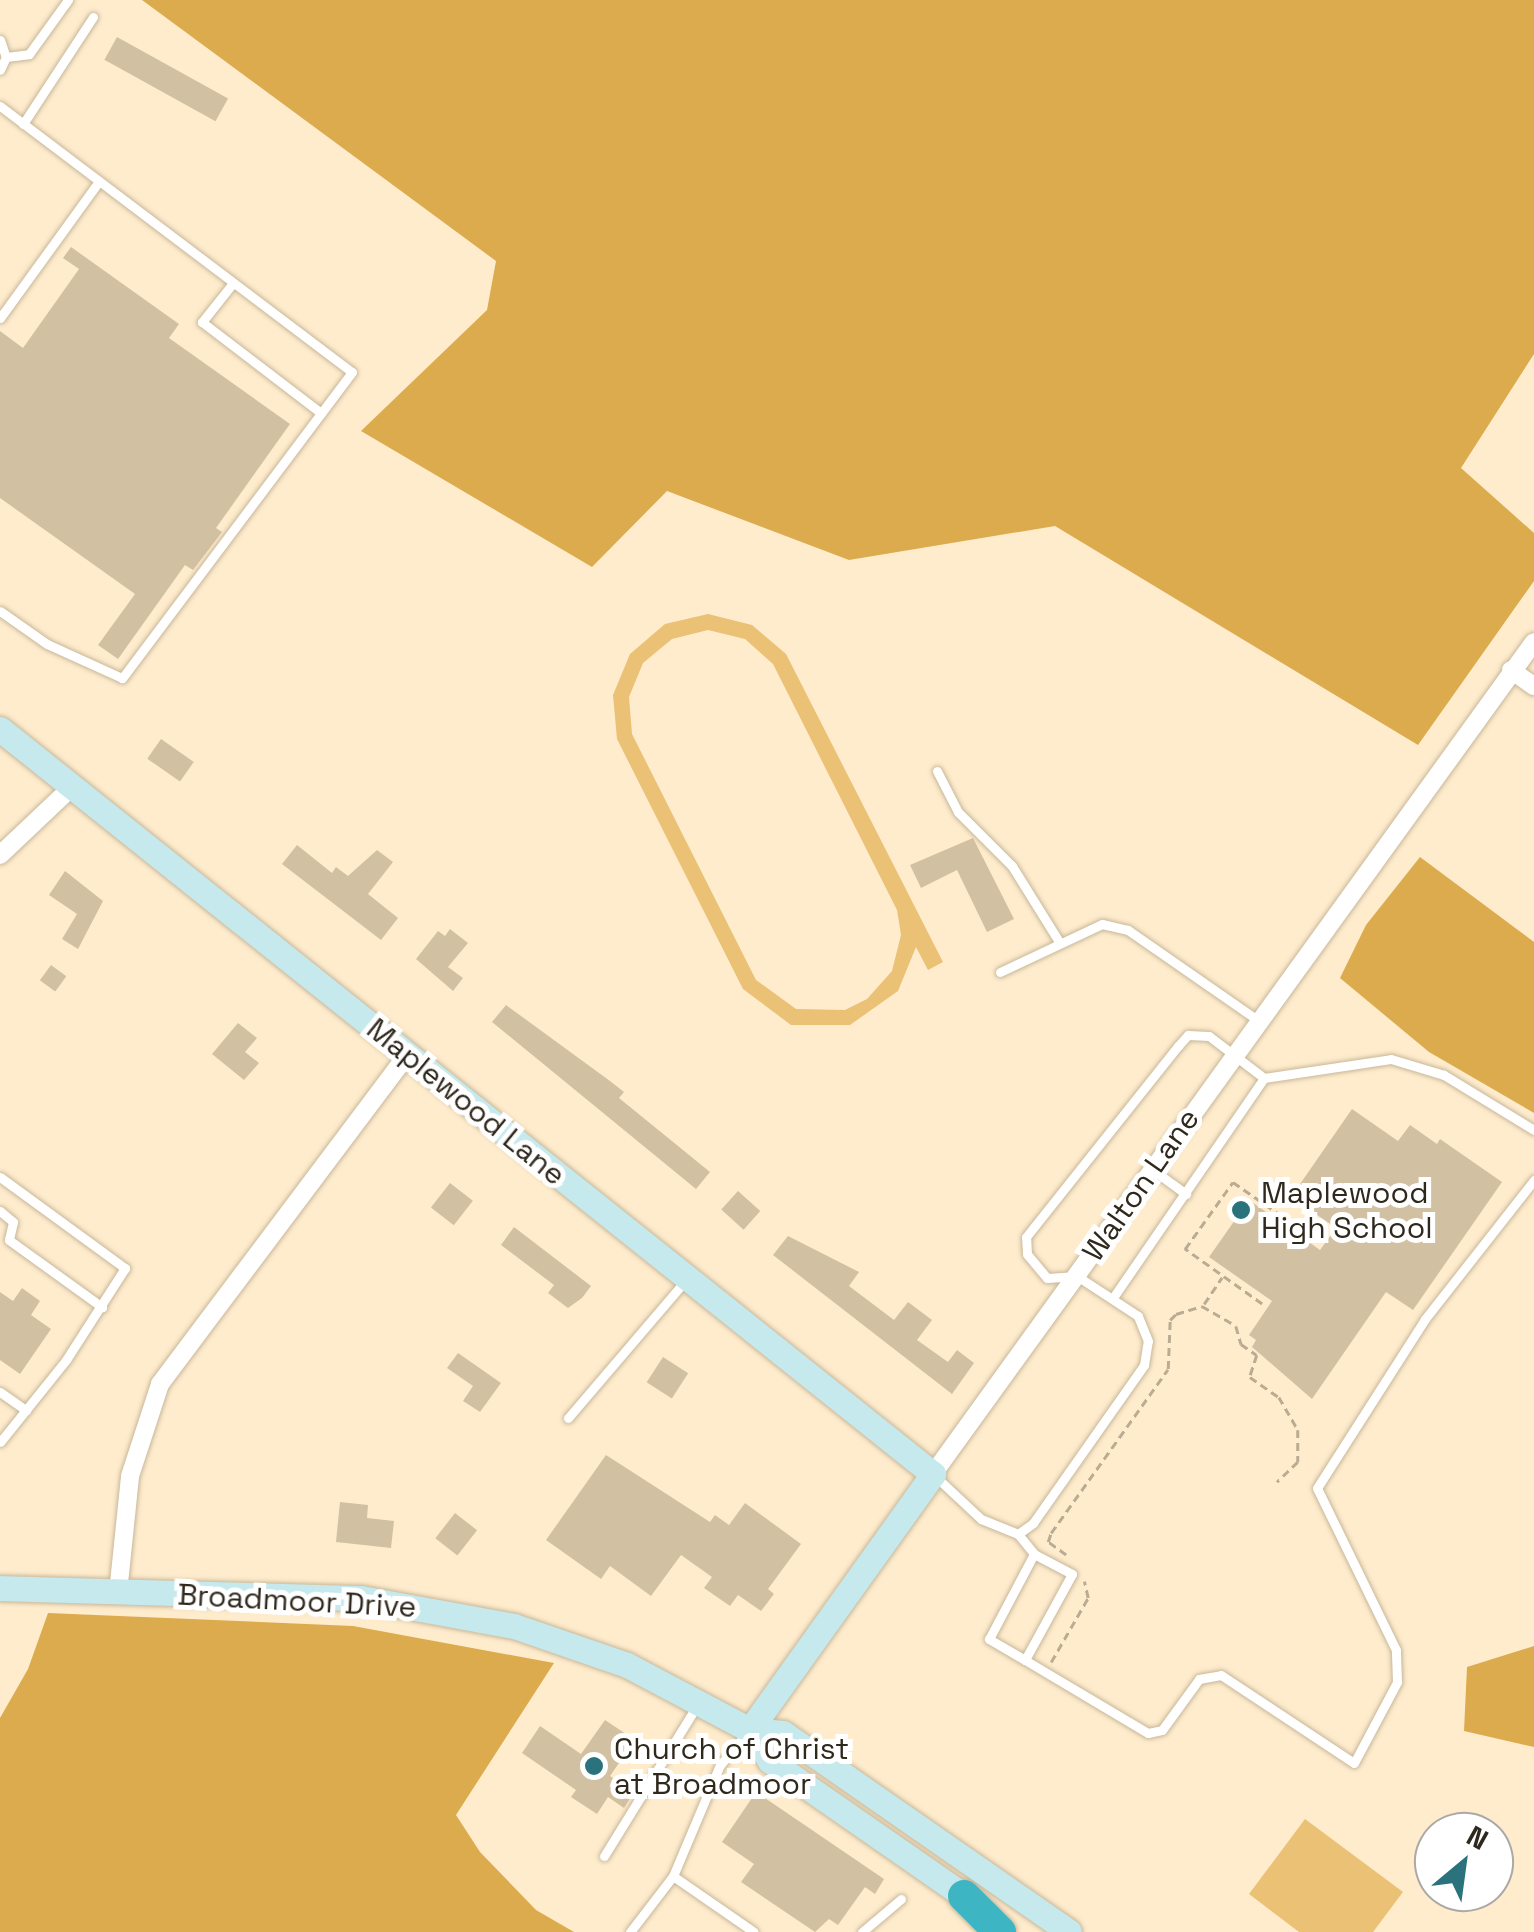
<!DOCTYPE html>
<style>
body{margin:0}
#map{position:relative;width:1534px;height:1932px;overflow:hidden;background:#feeccd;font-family:"Space Grotesk",sans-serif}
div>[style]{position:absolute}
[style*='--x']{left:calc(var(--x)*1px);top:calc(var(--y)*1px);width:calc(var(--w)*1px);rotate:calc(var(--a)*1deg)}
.green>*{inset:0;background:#eac175}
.forest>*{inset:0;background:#dcab4d}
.building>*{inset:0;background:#d2c0a2;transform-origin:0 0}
.path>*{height:2.5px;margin-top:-1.25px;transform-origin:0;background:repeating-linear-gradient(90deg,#baac93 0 8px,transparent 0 13px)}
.roads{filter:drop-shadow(0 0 2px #c8b799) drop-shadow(0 0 2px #c8b799)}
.lane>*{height:9px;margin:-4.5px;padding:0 4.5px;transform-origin:4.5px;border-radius:4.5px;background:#fff}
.street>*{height:18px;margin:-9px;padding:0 9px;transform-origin:9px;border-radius:9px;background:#fff}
.secondary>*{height:25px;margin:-12.5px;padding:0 12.5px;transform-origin:12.5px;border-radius:12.5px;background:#c5e9ed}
.highway>*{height:32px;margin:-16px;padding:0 16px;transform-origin:16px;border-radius:16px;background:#3eb5c3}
.dots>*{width:28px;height:28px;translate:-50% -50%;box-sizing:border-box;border:5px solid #fff;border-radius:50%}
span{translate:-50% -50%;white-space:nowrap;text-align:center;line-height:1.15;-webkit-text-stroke:10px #fff;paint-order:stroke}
.street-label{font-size:30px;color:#2f281d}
.poi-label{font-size:30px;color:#2f281d}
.left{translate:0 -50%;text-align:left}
.north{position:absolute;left:1414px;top:1812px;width:100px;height:100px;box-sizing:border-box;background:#fff;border:2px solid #aca9a5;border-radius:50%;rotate:29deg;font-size:28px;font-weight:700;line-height:40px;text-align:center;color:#2f281d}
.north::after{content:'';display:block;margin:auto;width:35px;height:45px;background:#2a737c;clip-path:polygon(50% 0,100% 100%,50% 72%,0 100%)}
</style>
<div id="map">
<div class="green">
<i style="clip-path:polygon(evenodd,708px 614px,752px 625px,786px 654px,943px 962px,928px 970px,916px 947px,898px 991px,850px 1025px,791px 1025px,743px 989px,617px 739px,613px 695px,630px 654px,665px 624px,708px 614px,708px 630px,745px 639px,773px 664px,897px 910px,901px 935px,892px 971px,867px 999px,845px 1010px,796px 1009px,756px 980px,632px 734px,629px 697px,643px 663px,672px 639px,708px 630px)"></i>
<i style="clip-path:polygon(1305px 1819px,1403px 1892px,1373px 1932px,1299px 1932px,1249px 1894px)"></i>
</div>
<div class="forest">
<i style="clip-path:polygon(142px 0,1534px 0,1534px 354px,1461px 468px,1534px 533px,1534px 581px,1418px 745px,1055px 526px,849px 560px,667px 491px,592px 567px,361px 431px,487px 310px,496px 261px)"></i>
<i style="clip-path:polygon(1420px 857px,1534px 942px,1534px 1113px,1429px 1052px,1340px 978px,1366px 925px)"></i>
<i style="clip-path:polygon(48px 1613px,353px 1626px,554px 1663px,456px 1815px,480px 1852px,536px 1910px,574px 1932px,0 1932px,0 1718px,28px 1669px)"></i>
<i style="clip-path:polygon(1534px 1646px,1534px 1747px,1464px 1731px,1467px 1667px)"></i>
</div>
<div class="building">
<i style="left:117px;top:37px;width:127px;height:26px;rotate:29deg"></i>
<i style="clip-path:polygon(71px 247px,179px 324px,169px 338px,290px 424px,216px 528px,222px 532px,193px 570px,185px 565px,118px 659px,98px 645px,135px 594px,0 498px,0 331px,23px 348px,79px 269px,63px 258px)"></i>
<i style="left:161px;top:739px;width:40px;height:24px;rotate:35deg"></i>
<i style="clip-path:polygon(973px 838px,1014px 919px,987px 932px,957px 870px,921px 888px,910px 865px)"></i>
<i style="clip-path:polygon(297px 845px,332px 873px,336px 867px,348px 876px,377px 850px,393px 862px,368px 894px,398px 918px,381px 940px,282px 864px)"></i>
<i style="clip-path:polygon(65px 871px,103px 901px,78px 949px,62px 939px,77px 914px,49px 895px)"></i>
<i style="clip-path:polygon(450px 929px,468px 943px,448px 967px,463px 978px,453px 991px,416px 959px,438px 931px,445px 936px)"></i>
<i style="left:51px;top:965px;width:19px;height:19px;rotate:36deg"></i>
<i style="clip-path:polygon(506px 1005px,610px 1081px,624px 1092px,619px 1098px,710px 1172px,696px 1189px,492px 1022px)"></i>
<i style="clip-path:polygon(238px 1023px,257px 1038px,245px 1052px,259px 1063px,244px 1080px,212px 1054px)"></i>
<i style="clip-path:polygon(1352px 1109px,1398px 1141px,1410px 1125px,1437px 1144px,1440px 1139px,1502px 1182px,1413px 1310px,1386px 1292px,1312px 1399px,1252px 1347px,1256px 1340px,1249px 1335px,1272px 1301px,1209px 1257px,1249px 1200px,1320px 1250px,1336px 1228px,1291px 1197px)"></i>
<i style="left:450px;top:1183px;width:29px;height:31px;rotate:38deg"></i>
<i style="left:738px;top:1191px;width:30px;height:25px;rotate:42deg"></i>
<i style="clip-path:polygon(514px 1227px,591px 1286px,582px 1298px,568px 1308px,548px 1293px,554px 1285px,501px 1245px)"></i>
<i style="clip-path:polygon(788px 1236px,859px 1272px,849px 1286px,894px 1320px,908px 1302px,932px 1320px,917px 1340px,948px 1362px,957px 1350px,974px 1363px,952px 1394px,773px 1255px)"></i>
<i style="clip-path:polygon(22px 1288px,40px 1301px,31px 1315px,51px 1329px,20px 1374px,0 1360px,0 1292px,13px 1301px)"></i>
<i style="clip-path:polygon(458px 1353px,501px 1383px,480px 1412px,463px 1401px,473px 1386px,447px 1368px)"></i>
<i style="left:663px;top:1357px;width:30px;height:30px;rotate:33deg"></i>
<i style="clip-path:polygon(606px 1455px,710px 1522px,715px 1515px,729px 1525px,745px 1503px,801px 1544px,768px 1589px,774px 1594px,761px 1611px,738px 1595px,730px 1606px,704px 1588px,712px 1577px,681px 1555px,651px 1596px,610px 1566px,601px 1579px,546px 1540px)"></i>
<i style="clip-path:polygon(340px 1502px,368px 1505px,367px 1518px,394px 1521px,391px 1548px,336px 1542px)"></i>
<i style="left:455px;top:1513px;width:28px;height:32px;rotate:38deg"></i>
<i style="clip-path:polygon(605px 1720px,635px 1740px,610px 1776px,634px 1792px,624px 1808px,608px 1797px,597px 1814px,571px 1797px,576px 1790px,522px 1753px,540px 1726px,581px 1754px)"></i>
<i style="clip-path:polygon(756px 1792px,884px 1879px,875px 1894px,865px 1887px,838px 1925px,829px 1919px,815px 1932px,741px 1882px,754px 1864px,722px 1842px)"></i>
</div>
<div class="path">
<i style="--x:1204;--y:1304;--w:32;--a:-56"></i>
<i style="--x:1262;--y:1304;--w:95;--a:-144.5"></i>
<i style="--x:1185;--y:1249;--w:82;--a:-54.4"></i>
<i style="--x:1233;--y:1182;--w:100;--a:34.8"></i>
<i style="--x:1066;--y:1555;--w:22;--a:-144"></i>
<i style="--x:1048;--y:1542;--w:9;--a:-72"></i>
<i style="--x:1051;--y:1533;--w:201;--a:-54.5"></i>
<i style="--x:1168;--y:1369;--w:49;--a:-87.7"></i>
<i style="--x:1170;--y:1320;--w:8;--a:-45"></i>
<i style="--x:1176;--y:1314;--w:27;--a:-17"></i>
<i style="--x:1202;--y:1306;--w:39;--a:30"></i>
<i style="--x:1236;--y:1326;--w:19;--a:74"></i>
<i style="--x:1241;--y:1344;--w:19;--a:35"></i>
<i style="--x:1257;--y:1355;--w:23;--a:108"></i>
<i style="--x:1250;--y:1377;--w:35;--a:35"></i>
<i style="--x:1279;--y:1397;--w:38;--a:60"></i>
<i style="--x:1298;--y:1430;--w:32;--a:90"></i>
<i style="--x:1298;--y:1462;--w:29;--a:136"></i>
<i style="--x:1051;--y:1662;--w:74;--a:-60"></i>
<i style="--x:1088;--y:1598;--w:17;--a:-103"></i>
</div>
<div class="roads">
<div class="lane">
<i style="--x:0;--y:40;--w:18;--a:71"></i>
<i style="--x:6;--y:57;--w:14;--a:115"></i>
<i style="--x:6;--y:57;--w:23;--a:-7"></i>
<i style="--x:29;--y:54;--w:67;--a:-54.2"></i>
<i style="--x:0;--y:106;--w:441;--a:37.1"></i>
<i style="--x:352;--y:372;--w:383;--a:126.9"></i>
<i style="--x:122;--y:678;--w:82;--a:-155.6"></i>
<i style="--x:47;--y:644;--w:57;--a:-144.9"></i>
<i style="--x:23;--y:124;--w:128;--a:-56.8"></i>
<i style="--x:233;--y:283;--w:50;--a:128.5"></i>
<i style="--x:202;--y:322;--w:150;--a:37.4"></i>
<i style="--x:0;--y:318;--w:169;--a:-54.1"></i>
<i style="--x:937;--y:771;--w:46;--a:62.9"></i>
<i style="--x:958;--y:812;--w:76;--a:45"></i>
<i style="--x:1012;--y:866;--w:91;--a:58.1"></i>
<i style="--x:1000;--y:972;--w:113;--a:-25.2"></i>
<i style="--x:1102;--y:924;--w:27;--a:13"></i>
<i style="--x:1128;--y:930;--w:160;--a:34.8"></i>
<i style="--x:1264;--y:1078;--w:128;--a:-8.5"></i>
<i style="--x:1391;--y:1059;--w:55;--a:16.8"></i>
<i style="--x:1444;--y:1075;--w:105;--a:31.4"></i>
<i style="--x:1153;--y:1170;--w:41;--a:36"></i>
<i style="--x:0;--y:1177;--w:155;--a:36.1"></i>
<i style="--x:125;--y:1268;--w:109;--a:122.7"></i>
<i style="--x:66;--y:1360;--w:105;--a:128.8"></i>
<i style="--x:0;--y:1211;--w:17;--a:40"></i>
<i style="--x:13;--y:1222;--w:18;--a:103"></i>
<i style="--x:9;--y:1240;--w:115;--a:35.8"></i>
<i style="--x:0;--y:1392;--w:32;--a:35"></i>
<i style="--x:568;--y:1418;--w:182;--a:-49.5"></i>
<i style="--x:935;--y:1476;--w:63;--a:43.1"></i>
<i style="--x:981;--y:1519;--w:40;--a:22"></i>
<i style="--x:1018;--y:1534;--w:19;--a:-36"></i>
<i style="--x:1033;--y:1523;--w:193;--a:-54.9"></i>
<i style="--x:1144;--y:1365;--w:24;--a:-81"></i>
<i style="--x:1148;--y:1341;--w:27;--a:-112"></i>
<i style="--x:1138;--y:1316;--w:73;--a:-146.7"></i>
<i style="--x:1077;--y:1276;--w:30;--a:176"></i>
<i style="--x:1047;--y:1278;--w:31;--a:-130"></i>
<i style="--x:1027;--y:1254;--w:17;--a:-93"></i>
<i style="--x:1026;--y:1237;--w:244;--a:-51.5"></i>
<i style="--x:1178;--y:1046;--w:15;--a:-48"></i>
<i style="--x:1188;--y:1035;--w:21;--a:3"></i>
<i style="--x:1209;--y:1036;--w:69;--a:37.4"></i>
<i style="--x:1264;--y:1078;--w:267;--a:124.5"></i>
<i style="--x:1018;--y:1534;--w:26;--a:51"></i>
<i style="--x:1034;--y:1554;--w:43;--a:27.8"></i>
<i style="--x:1072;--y:1574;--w:98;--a:118.7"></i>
<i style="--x:1025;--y:1660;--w:42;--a:-149.7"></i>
<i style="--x:989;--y:1639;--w:96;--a:-62.1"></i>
<i style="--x:1025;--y:1660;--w:143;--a:30.7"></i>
<i style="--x:1148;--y:1733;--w:14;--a:-12"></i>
<i style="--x:1162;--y:1730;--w:63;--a:-54"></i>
<i style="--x:1199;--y:1679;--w:22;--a:-10"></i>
<i style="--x:1221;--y:1675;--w:159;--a:33.5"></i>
<i style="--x:1354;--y:1763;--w:92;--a:-62"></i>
<i style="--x:1397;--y:1682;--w:32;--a:-92"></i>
<i style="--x:1396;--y:1650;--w:180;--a:-116"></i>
<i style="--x:1317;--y:1488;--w:201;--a:-57.4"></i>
<i style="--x:1425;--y:1319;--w:177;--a:-51.9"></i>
<i style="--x:604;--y:1856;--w:175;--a:-58.3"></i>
<i style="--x:673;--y:1876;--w:98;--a:34.7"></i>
<i style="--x:630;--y:1932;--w:71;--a:-52.5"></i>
<i style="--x:673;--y:1876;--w:121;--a:-67.1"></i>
<i style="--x:720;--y:1765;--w:43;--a:-49.7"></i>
<i style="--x:862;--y:1932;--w:51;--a:-40.2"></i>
</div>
<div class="street">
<i style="--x:1511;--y:670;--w:28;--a:35"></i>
<i style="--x:0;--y:855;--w:99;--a:-43.4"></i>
<i style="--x:933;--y:1474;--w:1026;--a:-54.16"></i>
<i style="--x:118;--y:1593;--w:118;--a:-84.1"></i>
<i style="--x:130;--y:1476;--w:97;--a:-71.9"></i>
<i style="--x:160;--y:1384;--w:411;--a:-53.1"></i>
</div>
<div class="secondary">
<i style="--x:0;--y:729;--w:1194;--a:38.61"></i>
<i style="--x:933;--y:1474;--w:315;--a:125.6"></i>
<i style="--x:0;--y:1588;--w:361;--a:1.6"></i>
<i style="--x:361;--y:1598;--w:156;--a:10.4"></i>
<i style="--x:514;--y:1626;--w:120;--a:19"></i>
<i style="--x:627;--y:1665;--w:139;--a:27.9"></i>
<i style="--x:750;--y:1730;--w:33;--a:5"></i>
<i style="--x:783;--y:1733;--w:348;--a:34.8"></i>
<i style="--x:750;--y:1730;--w:37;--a:57"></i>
<i style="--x:770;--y:1761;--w:252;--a:34.8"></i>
</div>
<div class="highway">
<i style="--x:964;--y:1896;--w:51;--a:45"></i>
</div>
</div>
<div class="dots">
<i style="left:1241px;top:1210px;background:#2a737c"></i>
<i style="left:594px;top:1766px;background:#2a737c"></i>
</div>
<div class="street-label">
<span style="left:466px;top:1102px;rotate:39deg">Maplewood Lane</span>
<span style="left:1141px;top:1185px;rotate:-55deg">Walton Lane</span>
<span style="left:297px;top:1601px;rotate:3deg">Broadmoor Drive</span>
</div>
<div class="poi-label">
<span class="left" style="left:1261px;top:1210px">Maplewood<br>High School</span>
<span class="left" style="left:614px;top:1766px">Church of Christ<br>at Broadmoor</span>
</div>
<div class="north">N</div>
</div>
